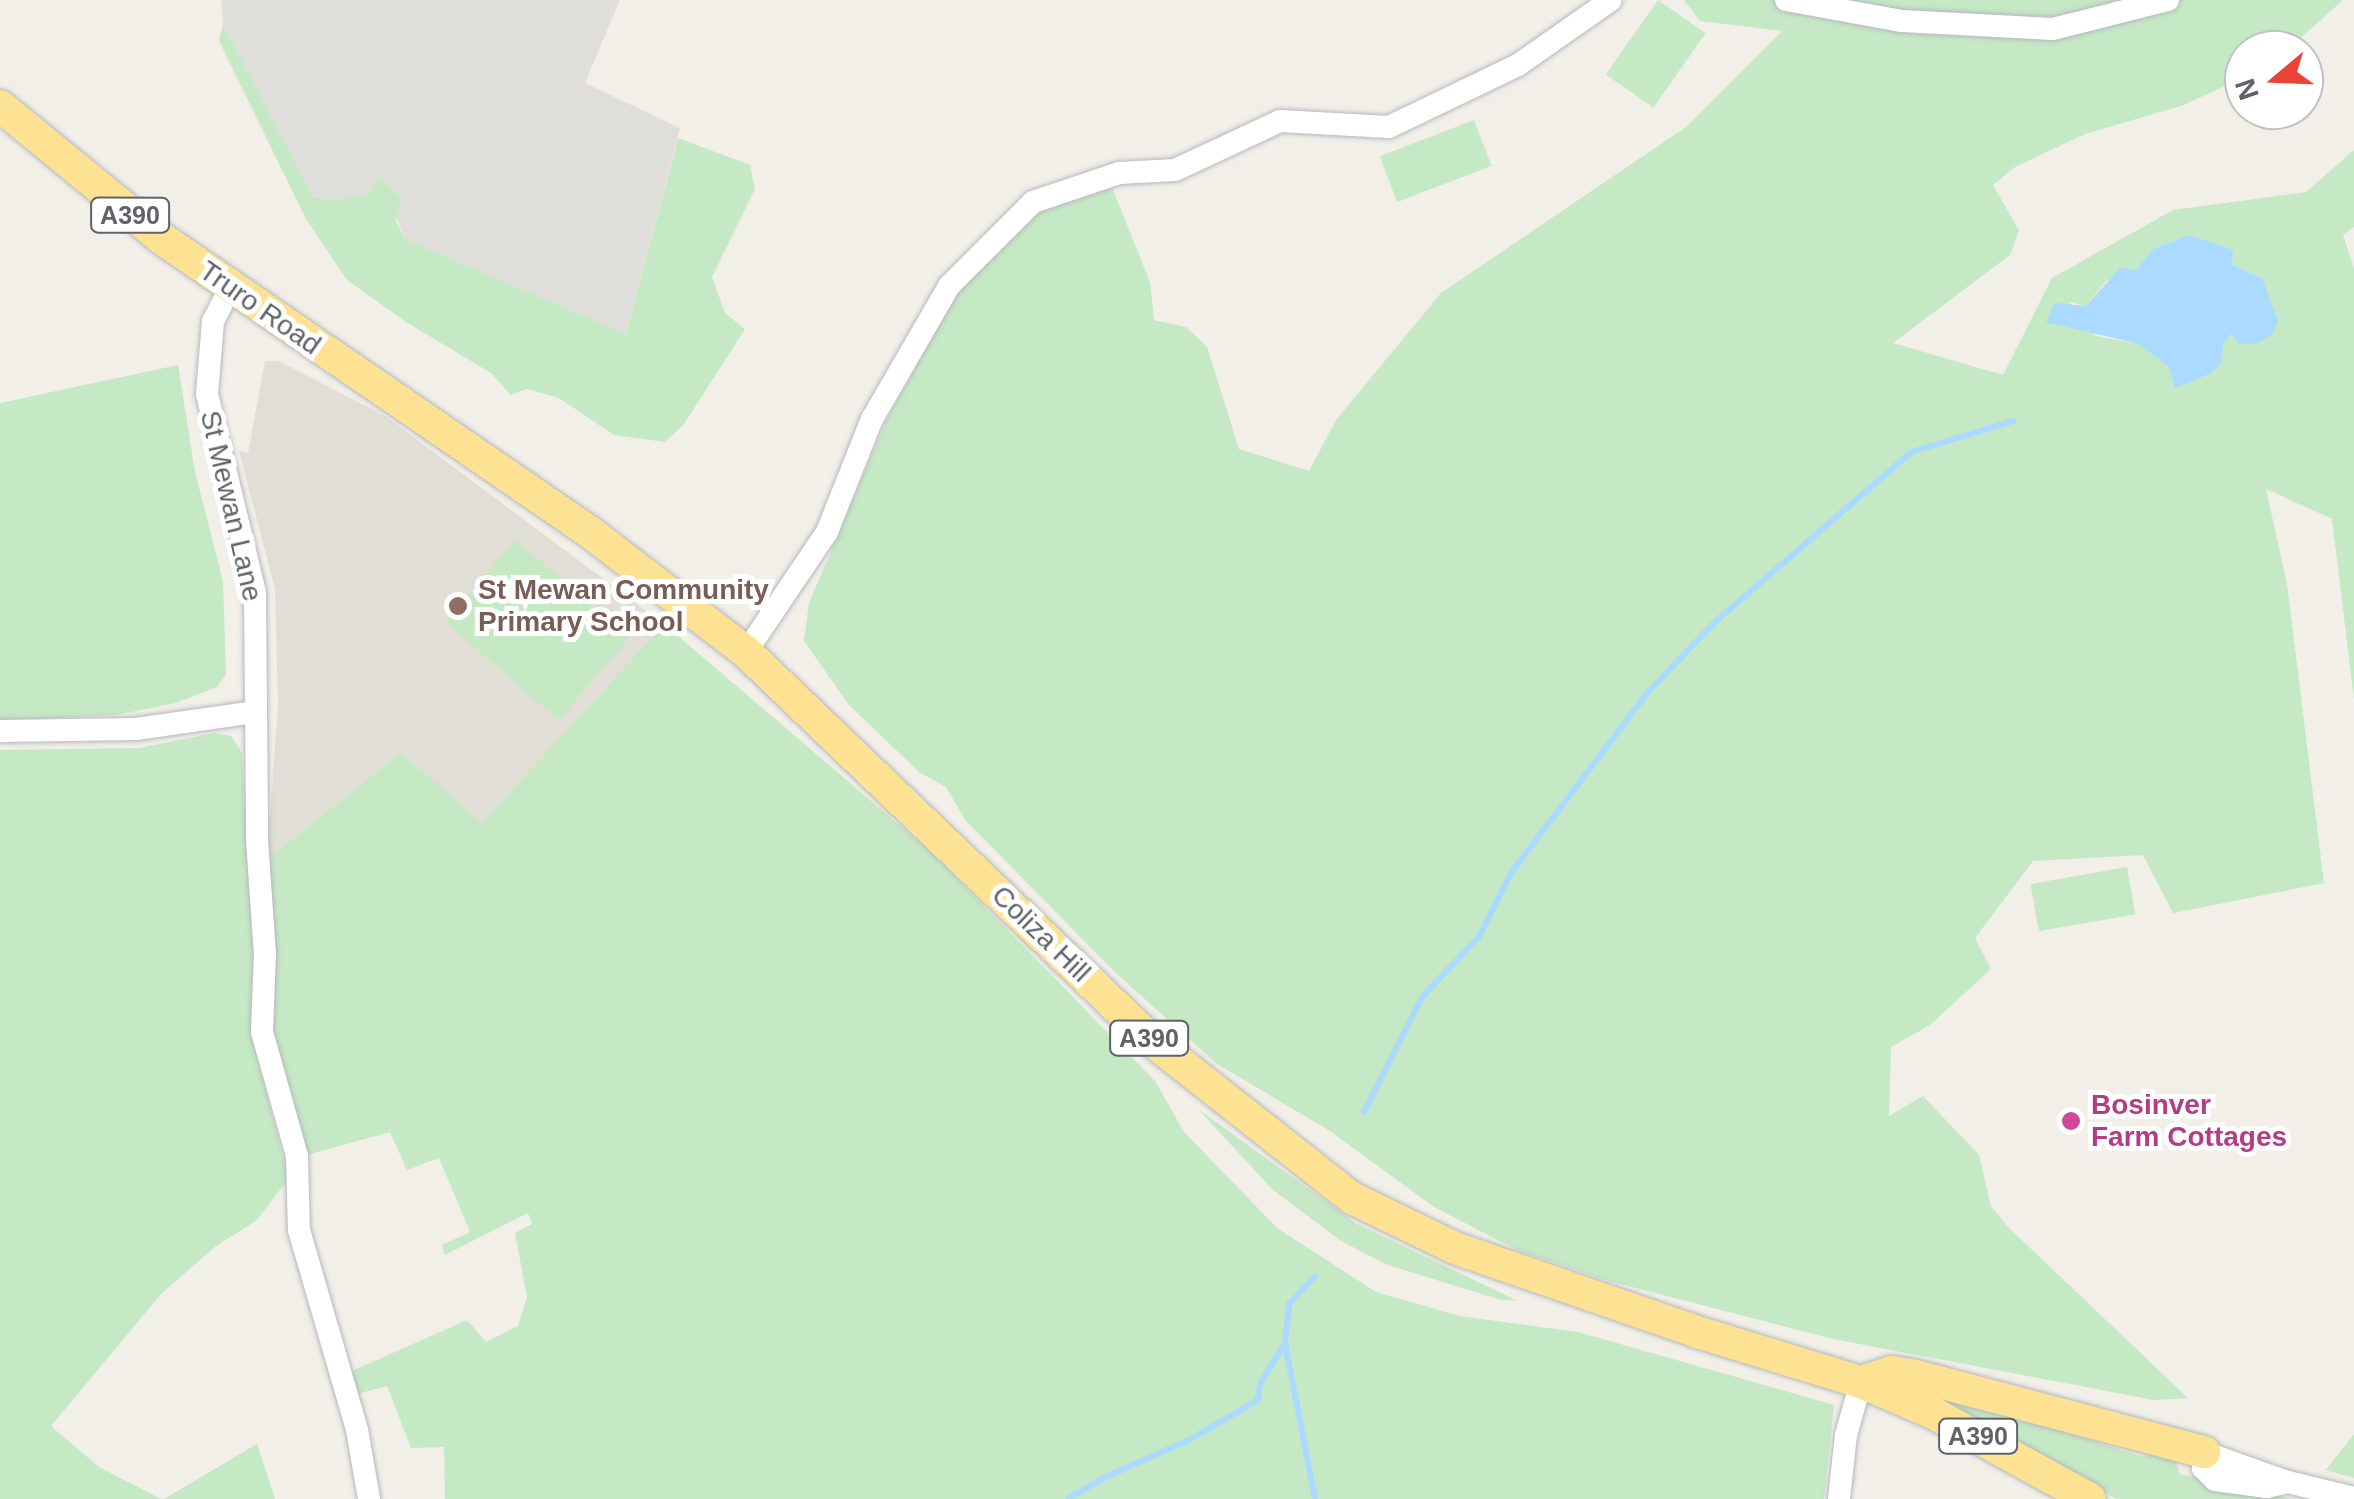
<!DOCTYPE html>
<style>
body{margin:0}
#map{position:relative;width:2354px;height:1499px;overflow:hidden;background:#f1efe8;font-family:Arial,sans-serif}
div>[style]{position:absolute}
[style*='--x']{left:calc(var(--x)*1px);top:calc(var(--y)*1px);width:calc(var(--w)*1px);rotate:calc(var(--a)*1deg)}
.industrial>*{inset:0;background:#e0deda}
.education>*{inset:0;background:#e1ded6}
.green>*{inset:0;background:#c5e8c5;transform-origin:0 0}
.water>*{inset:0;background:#aadaff}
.stream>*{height:6px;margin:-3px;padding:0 3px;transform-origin:3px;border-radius:3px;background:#aadaff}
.roads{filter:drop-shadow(0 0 2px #b5b8bc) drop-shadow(0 0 2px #b5b8bc)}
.minor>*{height:22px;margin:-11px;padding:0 11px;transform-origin:11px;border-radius:11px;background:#fff}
.highway>*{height:32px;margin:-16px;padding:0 16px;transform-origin:16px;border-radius:16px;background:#fde293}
.dots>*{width:28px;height:28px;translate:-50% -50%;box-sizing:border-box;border:5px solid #fff;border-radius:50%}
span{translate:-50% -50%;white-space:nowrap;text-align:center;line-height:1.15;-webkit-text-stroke:10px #fff;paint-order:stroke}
.shield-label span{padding:2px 8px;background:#fff;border:2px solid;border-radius:8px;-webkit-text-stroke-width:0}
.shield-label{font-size:25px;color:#5f6368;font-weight:700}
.street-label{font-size:28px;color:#5f6368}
.education-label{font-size:28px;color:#785e54;font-weight:700}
.left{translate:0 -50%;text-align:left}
.hotel-label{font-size:28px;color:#b23c85;font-weight:700}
.north{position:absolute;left:2224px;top:30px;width:100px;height:100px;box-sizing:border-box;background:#fff;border:2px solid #bfc1c3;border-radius:50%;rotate:251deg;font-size:28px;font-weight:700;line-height:40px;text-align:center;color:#5f6368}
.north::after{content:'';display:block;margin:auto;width:35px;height:45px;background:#ea4335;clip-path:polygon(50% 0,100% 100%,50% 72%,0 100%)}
</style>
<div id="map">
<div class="industrial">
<i style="clip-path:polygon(221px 0,620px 0,585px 83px,680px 128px,626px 334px,405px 239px,380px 176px,368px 193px,339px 200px,313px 197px,223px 23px)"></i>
</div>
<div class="education">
<i style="clip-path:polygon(265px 361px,279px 361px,385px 416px,664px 624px,482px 824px,401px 752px,267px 859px,278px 705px,275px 589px,239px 451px,248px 453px)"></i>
</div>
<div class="green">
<i style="left:1658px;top:0;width:58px;height:91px;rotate:35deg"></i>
<i style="clip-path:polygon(evenodd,1684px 0,2343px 0,2287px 50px,2244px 50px,2244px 77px,2184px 105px,2085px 134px,2015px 167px,1993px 185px,2019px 231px,2010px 255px,1893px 343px,2003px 375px,2052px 278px,2173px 210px,2306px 192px,2354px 150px,2354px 227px,2343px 235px,2354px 268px,2354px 699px,2332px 519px,2266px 489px,2287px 584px,2324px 883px,2173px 913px,2143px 855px,2033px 861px,1975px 938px,1991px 969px,1930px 1025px,1891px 1047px,1889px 1116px,1923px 1096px,1979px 1155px,1991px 1206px,2007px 1226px,2188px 1398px,2154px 1400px,1833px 1339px,1605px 1280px,1519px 1251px,1434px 1207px,1330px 1131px,1217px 1064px,1117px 974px,966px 821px,946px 787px,920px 773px,849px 705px,804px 641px,809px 603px,887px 419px,956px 293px,1038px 212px,1111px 185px,1150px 282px,1154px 320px,1186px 327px,1207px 347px,1239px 449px,1309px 471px,1336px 420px,1441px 293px,1686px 127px,1782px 31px,1700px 21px,1684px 0,2189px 235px,2232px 265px,2262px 278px,2223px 343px,2222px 362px,2169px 367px,2139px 344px,2096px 336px,2069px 302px,2086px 306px,2106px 281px,2136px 270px,2153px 249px,2189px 235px)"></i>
<i style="clip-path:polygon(223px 23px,313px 197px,339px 200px,368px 193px,379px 176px,402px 199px,396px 221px,405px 239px,626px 334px,678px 138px,750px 165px,755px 189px,712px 277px,725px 313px,745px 329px,684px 424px,665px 442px,614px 435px,559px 398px,527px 389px,511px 395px,491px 373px,406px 322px,347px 280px,306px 219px,219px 41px)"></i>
<i style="left:1474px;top:120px;width:49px;height:101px;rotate:69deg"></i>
<i style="clip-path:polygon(178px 365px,195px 472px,223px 581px,226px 674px,217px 687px,176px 703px,116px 715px,0 721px,0 403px)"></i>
<i style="left:516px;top:540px;width:150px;height:108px;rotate:41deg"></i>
<i style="clip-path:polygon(664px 624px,933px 854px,1155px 1081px,1184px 1132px,1277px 1228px,1376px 1292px,1460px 1316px,1578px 1332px,1834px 1405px,1824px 1499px,445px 1499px,444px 1447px,411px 1448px,387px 1386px,357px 1394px,352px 1371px,467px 1320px,486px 1342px,518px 1326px,527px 1297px,515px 1233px,532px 1224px,528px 1213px,445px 1255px,442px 1245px,470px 1232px,439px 1158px,407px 1170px,390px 1132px,303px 1156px,267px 1029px,267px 859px,401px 752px,482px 823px)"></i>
<i style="clip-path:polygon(214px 733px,231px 736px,242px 753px,253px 959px,251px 1035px,289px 1178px,256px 1221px,216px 1246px,161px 1294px,51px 1426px,99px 1467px,161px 1499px,0 1499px,0 750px,139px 748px)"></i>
<i style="left:2127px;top:867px;width:48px;height:98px;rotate:80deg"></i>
<i style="clip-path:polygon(1198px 1109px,1357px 1224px,1518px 1301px,1501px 1300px,1388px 1265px,1341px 1241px,1272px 1189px)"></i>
<i style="clip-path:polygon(1910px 1383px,2143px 1457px,2158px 1452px,2175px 1460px,2180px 1474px,2293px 1499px,2116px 1499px,2019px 1442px,1907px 1386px)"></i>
<i style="clip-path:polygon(2354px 1434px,2354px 1478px,2326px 1470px)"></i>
<i style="clip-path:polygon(257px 1444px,275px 1499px,164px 1499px)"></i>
</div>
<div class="water">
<i style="clip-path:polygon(2189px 235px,2233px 250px,2232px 265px,2262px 278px,2278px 321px,2272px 335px,2255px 344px,2239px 344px,2231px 334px,2223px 343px,2222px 362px,2211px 373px,2175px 388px,2169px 367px,2139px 344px,2046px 322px,2055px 303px,2086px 306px,2120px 268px,2136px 270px,2153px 249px)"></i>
</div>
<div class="stream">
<i style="--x:1364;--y:1112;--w:129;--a:-63.2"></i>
<i style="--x:1422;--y:997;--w:83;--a:-46.5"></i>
<i style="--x:1479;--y:937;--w:72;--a:-63.4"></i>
<i style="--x:1511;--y:873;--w:226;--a:-52.9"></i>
<i style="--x:1647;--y:693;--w:98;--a:-46.2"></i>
<i style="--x:1715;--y:622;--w:259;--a:-40.9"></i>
<i style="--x:1911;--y:452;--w:107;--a:-16.9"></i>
<i style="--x:1285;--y:1343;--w:159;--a:79.1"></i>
<i style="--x:1068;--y:1499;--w:41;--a:-31"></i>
<i style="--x:1103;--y:1478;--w:94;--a:-23.8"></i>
<i style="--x:1189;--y:1440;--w:80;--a:-30.1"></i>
<i style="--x:1258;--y:1400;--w:16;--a:-83"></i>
<i style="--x:1260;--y:1384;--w:48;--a:-58.6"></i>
<i style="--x:1285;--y:1343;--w:39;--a:-84"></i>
<i style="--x:1289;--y:1304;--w:37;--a:-47"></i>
</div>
<div class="roads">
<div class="minor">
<i style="--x:1786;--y:0;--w:118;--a:10.3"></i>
<i style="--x:1902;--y:21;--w:151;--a:3"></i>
<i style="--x:2053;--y:29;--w:119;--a:-14.2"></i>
<i style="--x:230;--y:288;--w:37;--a:117"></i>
<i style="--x:213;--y:321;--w:73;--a:94.7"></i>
<i style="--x:207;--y:394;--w:205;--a:76.4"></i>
<i style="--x:255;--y:593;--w:247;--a:89.5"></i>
<i style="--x:257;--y:840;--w:113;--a:86"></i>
<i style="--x:265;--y:953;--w:79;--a:92.2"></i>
<i style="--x:262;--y:1032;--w:129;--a:74.2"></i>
<i style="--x:297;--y:1156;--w:74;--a:88.5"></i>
<i style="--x:299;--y:1230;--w:208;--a:73.8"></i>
<i style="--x:357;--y:1430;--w:70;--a:80.1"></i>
<i style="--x:746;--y:652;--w:145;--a:-56"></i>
<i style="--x:827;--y:532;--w:122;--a:-68.3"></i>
<i style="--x:872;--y:419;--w:154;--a:-59.9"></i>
<i style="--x:949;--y:286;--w:119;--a:-45"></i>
<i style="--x:1033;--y:202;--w:91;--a:-18.6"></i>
<i style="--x:1119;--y:173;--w:56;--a:-3.1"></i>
<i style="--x:1175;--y:170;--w:116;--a:-25"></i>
<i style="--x:1280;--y:121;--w:109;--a:3.2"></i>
<i style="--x:1389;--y:127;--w:143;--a:-25.7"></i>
<i style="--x:1518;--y:65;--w:113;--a:-35"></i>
<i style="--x:0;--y:731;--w:136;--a:-0.8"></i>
<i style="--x:136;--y:729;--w:121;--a:-8.1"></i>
<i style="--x:2288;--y:1482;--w:22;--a:167"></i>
<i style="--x:2267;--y:1487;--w:52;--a:-172.3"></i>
<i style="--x:2215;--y:1480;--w:17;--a:-135"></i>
<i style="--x:2203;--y:1468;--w:16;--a:-86"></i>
<i style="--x:2204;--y:1452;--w:89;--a:19.7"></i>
<i style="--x:2288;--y:1482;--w:68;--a:13.6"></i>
<i style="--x:1839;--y:1499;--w:64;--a:-83.8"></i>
<i style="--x:1846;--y:1435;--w:55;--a:-74.2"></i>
</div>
<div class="highway">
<i style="--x:0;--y:106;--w:208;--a:39.3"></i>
<i style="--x:161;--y:238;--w:521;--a:34.45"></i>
<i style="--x:591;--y:533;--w:195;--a:37.5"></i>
<i style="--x:746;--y:652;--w:561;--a:43.77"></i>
<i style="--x:1151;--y:1040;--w:256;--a:38.2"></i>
<i style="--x:1352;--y:1198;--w:114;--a:25.9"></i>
<i style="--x:1455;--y:1248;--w:256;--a:19.1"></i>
<i style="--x:1697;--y:1332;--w:171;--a:17"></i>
<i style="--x:1861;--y:1382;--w:76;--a:23.2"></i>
<i style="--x:1931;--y:1412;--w:181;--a:28.7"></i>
<i style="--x:1861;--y:1382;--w:32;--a:-18"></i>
<i style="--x:1891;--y:1372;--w:25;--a:9"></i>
<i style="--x:1916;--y:1376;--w:298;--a:14.8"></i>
</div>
</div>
<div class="dots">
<i style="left:458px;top:606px;background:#8d6e63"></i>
<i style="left:2071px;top:1121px;background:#d1479c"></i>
</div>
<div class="shield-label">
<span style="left:130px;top:215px">A390</span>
<span style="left:1149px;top:1038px">A390</span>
<span style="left:1978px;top:1436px">A390</span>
</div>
<div class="street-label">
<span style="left:260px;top:308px;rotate:35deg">Truro Road</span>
<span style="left:231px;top:506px;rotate:77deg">St Mewan Lane</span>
<span style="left:1041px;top:934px;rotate:44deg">Coliza Hill</span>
</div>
<div class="education-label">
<span class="left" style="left:478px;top:606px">St Mewan Community<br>Primary School</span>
</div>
<div class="hotel-label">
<span class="left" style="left:2091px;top:1121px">Bosinver<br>Farm Cottages</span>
</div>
<div class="north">N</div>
</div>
